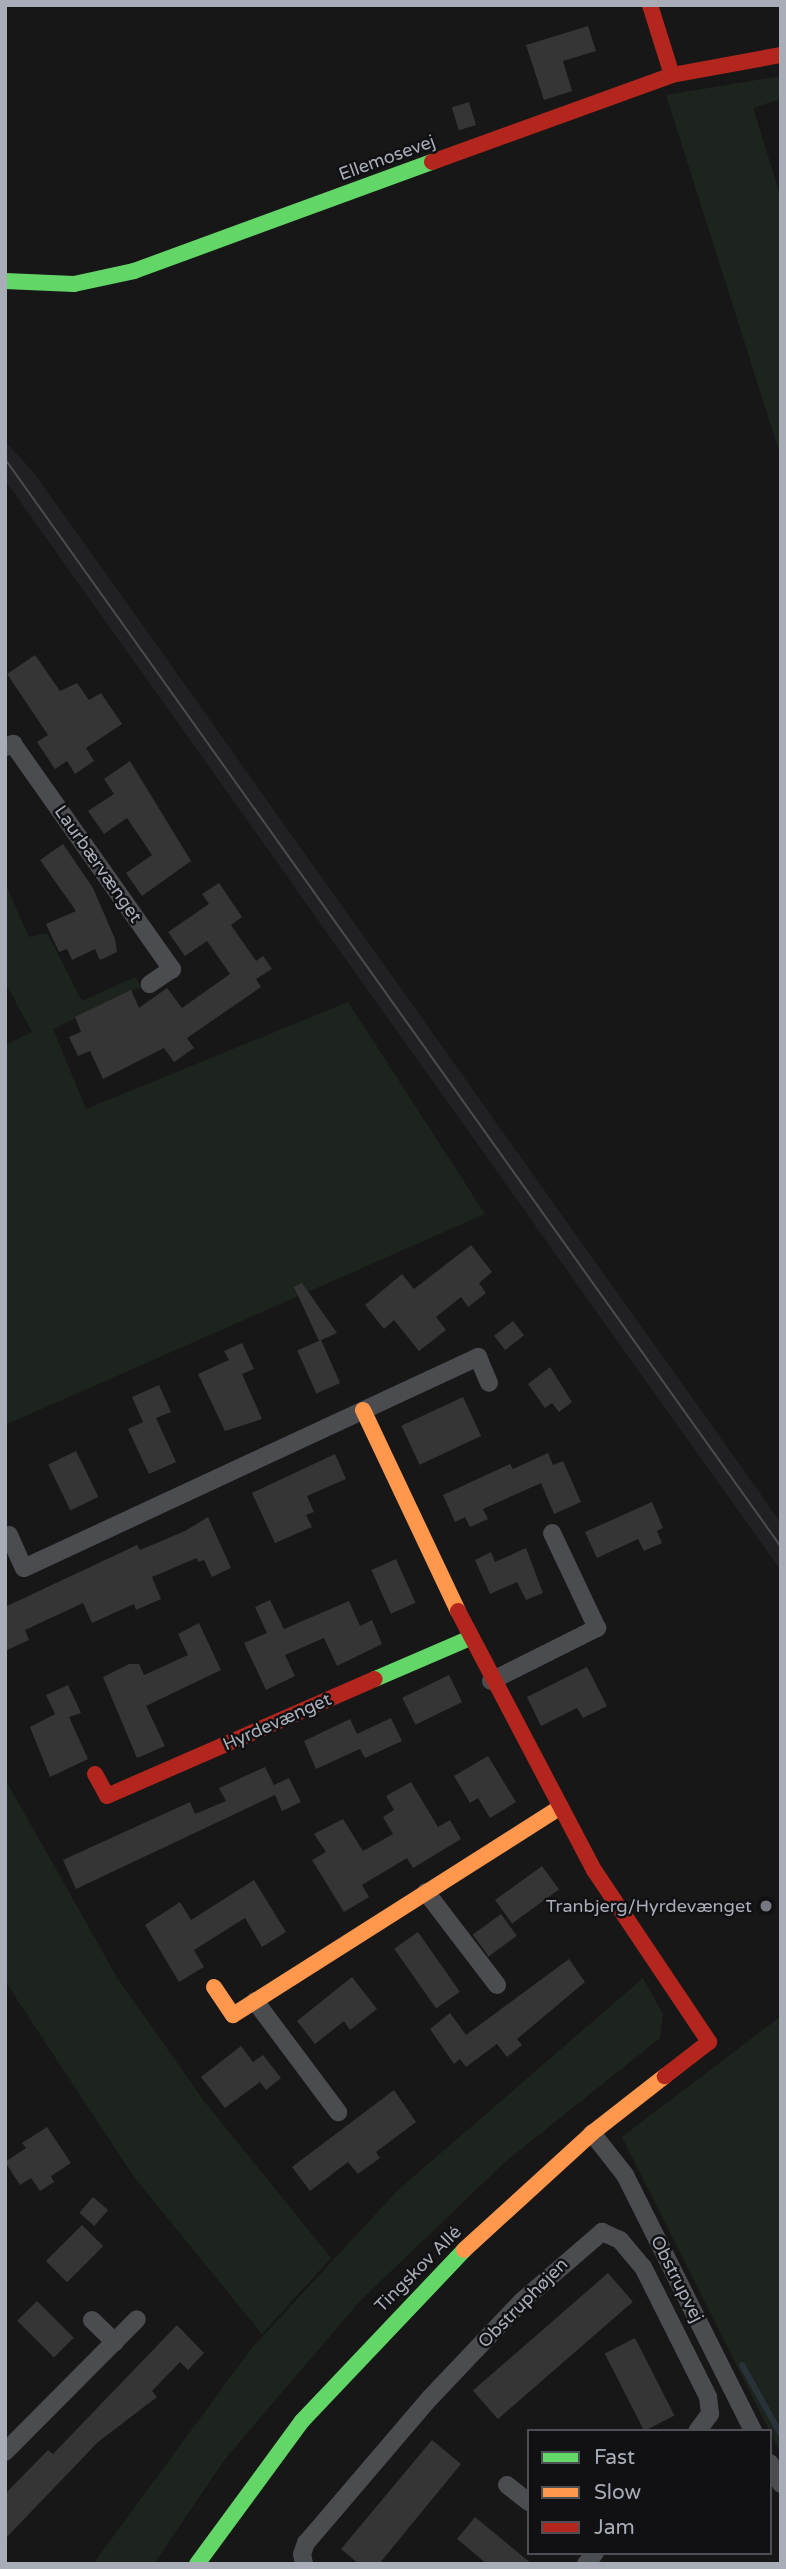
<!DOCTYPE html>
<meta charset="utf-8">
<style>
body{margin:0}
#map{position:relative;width:786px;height:2569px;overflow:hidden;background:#171717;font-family:"Varela Round",sans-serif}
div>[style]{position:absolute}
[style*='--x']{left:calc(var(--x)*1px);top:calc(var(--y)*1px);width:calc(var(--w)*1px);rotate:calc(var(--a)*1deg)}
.built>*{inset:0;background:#212123}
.green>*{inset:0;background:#1d241e}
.stream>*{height:6px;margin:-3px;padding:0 3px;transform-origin:3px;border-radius:3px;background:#2a3239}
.building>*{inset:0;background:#353536;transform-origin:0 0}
.street>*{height:18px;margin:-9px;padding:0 9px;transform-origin:9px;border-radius:9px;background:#4b4c50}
.fast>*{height:16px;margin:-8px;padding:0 8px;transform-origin:8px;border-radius:8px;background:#63d668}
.slow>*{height:16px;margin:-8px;padding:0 8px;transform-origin:8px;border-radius:8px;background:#ff974d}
.jam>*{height:16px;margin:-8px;padding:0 8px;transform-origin:8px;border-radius:8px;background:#b3261e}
.tram>*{height:2px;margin:-1px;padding:0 1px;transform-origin:1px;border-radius:1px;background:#4b4c4f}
.dots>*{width:19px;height:19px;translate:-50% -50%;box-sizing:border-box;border:4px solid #111113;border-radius:50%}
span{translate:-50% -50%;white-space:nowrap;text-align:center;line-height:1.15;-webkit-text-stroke:5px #111113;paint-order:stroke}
.street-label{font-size:18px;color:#a8adb8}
.poi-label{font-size:18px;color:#a8adb8}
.right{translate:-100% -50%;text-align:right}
.frame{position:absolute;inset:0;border:7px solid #a8adb8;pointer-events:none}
.legend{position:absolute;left:527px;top:2429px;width:245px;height:126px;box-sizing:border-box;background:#111113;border:2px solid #4d4f55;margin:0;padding:9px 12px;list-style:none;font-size:21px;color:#a8adb8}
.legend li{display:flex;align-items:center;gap:14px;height:35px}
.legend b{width:35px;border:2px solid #4d4f55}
</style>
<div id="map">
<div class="built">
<i style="clip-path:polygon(5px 441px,35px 474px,781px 1523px,781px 1571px,5px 480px)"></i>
</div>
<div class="green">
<i style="clip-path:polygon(781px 76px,781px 99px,753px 108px,781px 198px,781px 457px,666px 95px)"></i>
<i style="clip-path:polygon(5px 883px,29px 937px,47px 933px,82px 1001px,135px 977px,141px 987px,53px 1029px,86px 1109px,348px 1002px,485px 1214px,5px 1425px,5px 1045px,32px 1032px,5px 982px)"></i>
<i style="clip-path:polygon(5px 1779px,118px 1979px,204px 2101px,331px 2258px,262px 2334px,134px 2177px,5px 1981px)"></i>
<i style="clip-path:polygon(643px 1978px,663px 2014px,660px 2038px,505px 2162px,361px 2300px,225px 2459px,154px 2564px,93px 2564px,251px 2349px,397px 2191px)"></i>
<i style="clip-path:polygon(781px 2016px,781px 2454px,622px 2137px)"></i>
</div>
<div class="stream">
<i style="--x:742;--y:2365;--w:80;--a:60.9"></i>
</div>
<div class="building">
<i style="clip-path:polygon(588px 26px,596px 51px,563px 61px,572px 91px,544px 100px,526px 45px)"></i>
<i style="left:469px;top:102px;width:24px;height:18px;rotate:73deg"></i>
<i style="clip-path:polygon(35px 655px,60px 691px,77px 683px,89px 700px,101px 693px,122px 724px,86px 748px,94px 761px,75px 774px,67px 761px,55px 769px,37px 742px,48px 735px,7px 674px)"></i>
<i style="clip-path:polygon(130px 761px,191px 861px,142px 896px,126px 873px,152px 855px,127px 818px,104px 834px,88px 811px,114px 794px,104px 779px)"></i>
<i style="clip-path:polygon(63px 844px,93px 888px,115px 939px,117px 952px,100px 960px,95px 949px,72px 960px,67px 949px,59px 952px,46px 924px,76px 911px,40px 860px)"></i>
<i style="clip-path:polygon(219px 883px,242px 917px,231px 925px,256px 961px,263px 956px,272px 969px,256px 979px,261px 987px,187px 1038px,194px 1048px,174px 1062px,164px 1048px,103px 1079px,90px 1051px,78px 1056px,69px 1037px,81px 1032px,75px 1017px,131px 990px,139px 1008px,167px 988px,182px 1008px,230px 974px,207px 941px,185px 956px,168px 932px,209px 904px,202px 894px)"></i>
<i style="clip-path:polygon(471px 1245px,492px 1272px,479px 1283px,486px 1293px,468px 1307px,461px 1297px,436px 1317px,446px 1330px,419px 1351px,394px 1320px,384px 1329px,365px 1305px,402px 1274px,414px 1289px)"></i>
<i style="clip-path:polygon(302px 1283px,337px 1333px,319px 1341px,294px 1287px)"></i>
<i style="left:513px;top:1321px;width:18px;height:24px;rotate:52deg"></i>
<i style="left:321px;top:1340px;width:47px;height:26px;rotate:66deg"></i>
<i style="clip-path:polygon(242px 1343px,254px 1369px,242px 1374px,262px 1419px,225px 1431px,198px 1374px,229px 1360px,224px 1351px)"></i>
<i style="clip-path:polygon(550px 1367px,572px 1402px,559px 1412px,552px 1403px,545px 1408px,528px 1384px)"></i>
<i style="clip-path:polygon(159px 1385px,171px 1412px,156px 1418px,176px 1462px,149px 1474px,128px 1429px,143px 1422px,132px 1397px)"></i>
<i style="left:463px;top:1397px;width:43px;height:68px;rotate:65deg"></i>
<i style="left:76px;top:1451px;width:51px;height:31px;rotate:64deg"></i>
<i style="clip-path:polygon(548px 1453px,553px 1465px,563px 1461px,581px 1502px,554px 1514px,541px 1483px,483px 1509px,488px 1519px,470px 1527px,465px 1517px,455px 1522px,443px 1495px,510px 1464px,513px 1469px)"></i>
<i style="clip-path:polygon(335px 1454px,346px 1479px,307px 1496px,314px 1512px,306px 1515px,312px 1527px,275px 1543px,252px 1493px)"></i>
<i style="clip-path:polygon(652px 1502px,663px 1528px,657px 1531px,662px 1543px,644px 1551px,638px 1539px,597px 1558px,585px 1532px)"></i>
<i style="clip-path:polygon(208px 1517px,231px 1568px,212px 1577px,204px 1560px,198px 1562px,197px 1558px,152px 1577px,161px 1599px,136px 1610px,134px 1604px,92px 1623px,83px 1603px,25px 1630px,29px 1640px,5px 1651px,5px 1607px,137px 1545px,140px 1550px,185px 1531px)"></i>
<i style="clip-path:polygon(526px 1548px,543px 1593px,526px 1600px,517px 1582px,490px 1594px,475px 1560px,491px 1552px,495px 1562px)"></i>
<i style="left:396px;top:1559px;width:48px;height:27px;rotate:66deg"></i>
<i style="clip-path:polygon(270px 1600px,284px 1629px,349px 1601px,360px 1626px,372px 1620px,382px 1644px,337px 1666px,324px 1638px,285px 1655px,295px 1676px,266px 1690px,244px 1643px,267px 1633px,255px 1607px)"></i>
<i style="clip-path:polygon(199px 1623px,221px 1670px,146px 1706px,165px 1746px,137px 1758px,103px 1677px,129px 1664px,139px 1664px,144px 1675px,188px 1655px,178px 1634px)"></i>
<i style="clip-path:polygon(587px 1667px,607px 1706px,583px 1718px,577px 1708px,541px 1726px,527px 1697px)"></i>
<i style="left:449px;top:1675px;width:30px;height:52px;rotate:64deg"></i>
<i style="clip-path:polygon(68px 1685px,81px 1713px,69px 1717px,88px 1759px,50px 1777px,30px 1727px,55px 1714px,46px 1695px)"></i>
<i style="clip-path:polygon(391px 1718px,402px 1741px,365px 1758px,360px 1749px,316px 1769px,304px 1741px,350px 1719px,357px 1734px)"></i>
<i style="clip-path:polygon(488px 1756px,516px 1802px,490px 1818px,478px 1798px,470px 1803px,454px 1776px)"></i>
<i style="clip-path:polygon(265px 1767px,274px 1785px,289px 1778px,301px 1802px,282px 1811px,275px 1795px,76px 1889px,63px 1860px,190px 1802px,195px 1814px,226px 1801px,219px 1788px)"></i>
<i style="clip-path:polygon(411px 1782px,438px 1827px,450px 1820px,461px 1839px,413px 1868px,407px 1858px,362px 1885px,369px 1897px,344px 1912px,312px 1860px,326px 1852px,314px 1834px,343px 1819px,363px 1851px,393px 1834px,383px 1817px,394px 1810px,386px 1796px)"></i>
<i style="left:542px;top:1866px;width:29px;height:58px;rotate:54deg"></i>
<i style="clip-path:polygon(254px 1880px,286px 1932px,262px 1947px,245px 1918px,194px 1950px,204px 1967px,179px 1982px,145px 1925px,180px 1902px,191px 1920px)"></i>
<i style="left:501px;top:1914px;width:27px;height:35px;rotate:54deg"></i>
<i style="left:418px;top:1932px;width:73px;height:29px;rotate:55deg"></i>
<i style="clip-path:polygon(569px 1959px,585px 1982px,517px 2039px,522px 2045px,507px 2057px,497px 2044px,466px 2067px,460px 2059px,454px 2064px,430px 2029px,450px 2013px,466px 2035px)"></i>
<i style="clip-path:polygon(352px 1977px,377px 2009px,350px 2030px,344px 2021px,315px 2044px,297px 2021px)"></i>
<i style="clip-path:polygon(241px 2046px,253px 2062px,263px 2055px,281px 2078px,266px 2090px,260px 2082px,225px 2108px,201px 2077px)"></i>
<i style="clip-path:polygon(394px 2090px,416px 2122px,376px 2152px,380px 2158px,358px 2174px,348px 2162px,310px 2191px,292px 2167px)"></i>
<i style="clip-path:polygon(47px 2127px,71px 2163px,51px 2176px,54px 2182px,40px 2191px,31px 2178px,20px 2185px,5px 2162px,26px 2148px,22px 2143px)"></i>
<i style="left:93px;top:2197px;width:20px;height:21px;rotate:41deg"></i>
<i style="left:82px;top:2225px;width:30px;height:51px;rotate:45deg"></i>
<i style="left:608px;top:2273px;width:38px;height:179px;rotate:49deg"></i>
<i style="left:37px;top:2301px;width:52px;height:28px;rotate:45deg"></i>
<i style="clip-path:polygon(177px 2325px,204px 2353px,188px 2370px,180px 2362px,152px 2391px,157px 2397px,98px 2442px,5px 2539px,5px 2494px,48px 2450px,53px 2454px)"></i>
<i style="left:635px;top:2338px;width:87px;height:34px;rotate:63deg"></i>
<i style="clip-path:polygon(432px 2440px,461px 2464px,379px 2564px,359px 2564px,341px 2549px)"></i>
<i style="clip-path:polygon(475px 2517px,532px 2564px,487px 2564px,457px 2539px)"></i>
</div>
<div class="street">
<i style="--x:5;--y:747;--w:9;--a:-21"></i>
<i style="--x:13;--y:744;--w:276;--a:54.8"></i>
<i style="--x:172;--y:969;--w:27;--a:146"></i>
<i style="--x:9;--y:1535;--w:36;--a:66"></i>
<i style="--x:24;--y:1568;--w:501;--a:-24.93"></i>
<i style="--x:478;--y:1357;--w:28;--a:67"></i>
<i style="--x:491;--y:1681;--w:119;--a:-26.6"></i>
<i style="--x:597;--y:1628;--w:105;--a:-115.3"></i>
<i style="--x:426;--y:1892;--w:117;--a:52.6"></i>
<i style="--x:255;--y:2001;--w:139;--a:53.2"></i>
<i style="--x:592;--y:2133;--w:53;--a:51.8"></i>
<i style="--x:625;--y:2175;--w:286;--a:63.4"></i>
<i style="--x:92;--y:2320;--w:32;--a:44"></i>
<i style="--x:5;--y:2452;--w:187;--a:-45.2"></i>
<i style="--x:770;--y:2463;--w:24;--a:62"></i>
<i style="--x:507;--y:2485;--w:28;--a:38"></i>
<i style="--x:304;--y:2564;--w:10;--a:-101"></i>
<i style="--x:302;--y:2554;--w:12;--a:-70"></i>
<i style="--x:306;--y:2543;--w:191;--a:-49.5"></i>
<i style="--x:430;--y:2398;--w:134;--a:-46.5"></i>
<i style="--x:522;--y:2301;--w:106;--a:-40.8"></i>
<i style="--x:602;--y:2232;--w:20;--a:24"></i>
<i style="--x:620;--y:2240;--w:35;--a:50"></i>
<i style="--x:643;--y:2267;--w:145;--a:63.4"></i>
<i style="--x:708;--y:2397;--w:17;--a:83"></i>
<i style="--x:710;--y:2414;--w:21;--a:127"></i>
<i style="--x:586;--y:2564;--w:14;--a:-51"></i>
</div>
<div class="fast">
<i style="--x:5;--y:281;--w:69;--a:2.5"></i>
<i style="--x:74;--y:284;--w:61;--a:-12.2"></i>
<i style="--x:134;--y:271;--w:317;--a:-20.1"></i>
<i style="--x:375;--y:1679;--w:103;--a:-23.3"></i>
<i style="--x:197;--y:2564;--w:177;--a:-53.7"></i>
<i style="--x:302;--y:2421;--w:236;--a:-46.5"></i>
</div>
<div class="slow">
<i style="--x:363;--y:1410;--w:222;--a:64.7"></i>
<i style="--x:214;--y:1987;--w:34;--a:56"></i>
<i style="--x:233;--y:2015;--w:388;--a:-32.4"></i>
<i style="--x:464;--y:2250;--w:173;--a:-42.4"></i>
<i style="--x:592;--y:2133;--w:93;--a:-38"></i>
</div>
<div class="jam">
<i style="--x:650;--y:5;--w:73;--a:72.6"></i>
<i style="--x:432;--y:162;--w:255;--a:-19.9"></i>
<i style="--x:672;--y:75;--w:111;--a:-10.4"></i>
<i style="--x:458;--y:1611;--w:293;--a:62.3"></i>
<i style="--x:594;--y:1870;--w:207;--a:56.2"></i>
<i style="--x:709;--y:2042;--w:56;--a:142.3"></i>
<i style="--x:95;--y:1774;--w:25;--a:61"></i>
<i style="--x:107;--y:1796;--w:292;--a:-23.6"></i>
</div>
<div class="tram">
<i style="--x:5;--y:459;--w:1336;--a:54.5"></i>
</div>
<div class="dots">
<i style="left:766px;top:1906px;background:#757880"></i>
</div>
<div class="street-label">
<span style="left:387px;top:158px;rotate:-20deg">Ellemosevej</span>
<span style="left:98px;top:864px;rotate:55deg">Laurbærvænget</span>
<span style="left:277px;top:1722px;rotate:-24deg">Hyrdevænget</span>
<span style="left:418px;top:2269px;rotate:-45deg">Tingskov Allé</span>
<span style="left:677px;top:2279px;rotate:63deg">Obstrupvej</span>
<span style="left:523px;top:2303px;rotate:-45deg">Obstruphøjen</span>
</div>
<div class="poi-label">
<span class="right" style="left:752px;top:1906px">Tranbjerg/Hyrdevænget</span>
</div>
<div class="frame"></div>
<ul class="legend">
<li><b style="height:9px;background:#63d668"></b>Fast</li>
<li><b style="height:9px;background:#ff974d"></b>Slow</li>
<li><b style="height:9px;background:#b3261e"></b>Jam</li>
</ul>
</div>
